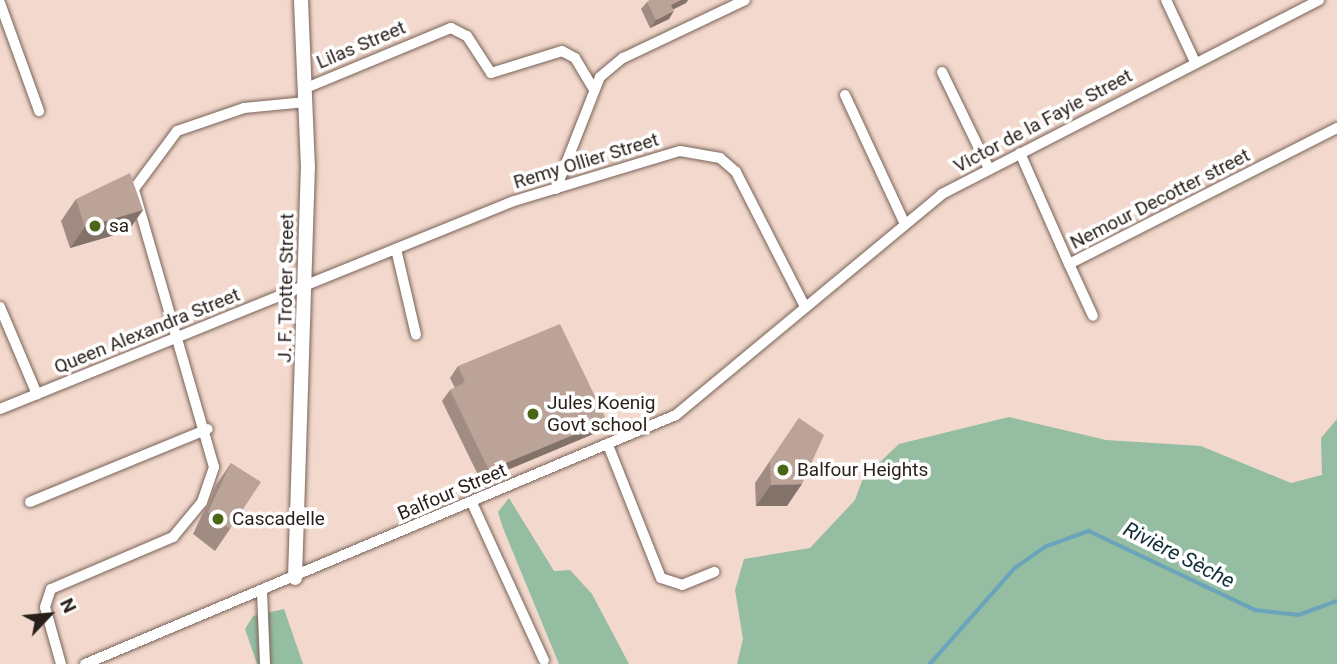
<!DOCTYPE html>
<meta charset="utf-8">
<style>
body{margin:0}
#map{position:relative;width:1337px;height:664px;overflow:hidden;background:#f3d9cd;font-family:Roboto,sans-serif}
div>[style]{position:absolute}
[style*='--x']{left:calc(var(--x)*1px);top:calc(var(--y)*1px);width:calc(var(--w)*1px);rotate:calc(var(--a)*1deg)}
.green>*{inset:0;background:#94bda1}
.stream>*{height:3.5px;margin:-1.75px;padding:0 1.75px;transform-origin:1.75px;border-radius:1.75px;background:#6ba3bb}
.roads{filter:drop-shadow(0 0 2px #786258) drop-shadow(0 0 2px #786258)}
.minor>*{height:10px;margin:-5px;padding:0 5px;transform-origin:5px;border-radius:5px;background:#fff}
.tertiary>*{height:14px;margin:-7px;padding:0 7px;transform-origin:7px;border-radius:7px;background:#fff}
.wall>*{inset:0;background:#a18c83}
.shaded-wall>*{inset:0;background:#83726a}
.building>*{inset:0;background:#bba398}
.dots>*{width:19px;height:19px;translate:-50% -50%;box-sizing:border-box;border:4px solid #fff;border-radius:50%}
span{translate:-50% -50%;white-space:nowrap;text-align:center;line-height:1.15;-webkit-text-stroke:7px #fff;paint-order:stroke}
.street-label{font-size:19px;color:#281f1a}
.poi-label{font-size:19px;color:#281f1a}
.left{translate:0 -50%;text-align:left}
.water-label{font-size:21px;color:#122e39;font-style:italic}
.north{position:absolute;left:14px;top:580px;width:70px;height:70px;-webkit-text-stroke:5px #fff;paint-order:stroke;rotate:64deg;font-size:19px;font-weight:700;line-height:28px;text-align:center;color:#281f1a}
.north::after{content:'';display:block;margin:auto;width:24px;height:32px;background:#281f1a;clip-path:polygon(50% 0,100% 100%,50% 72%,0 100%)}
</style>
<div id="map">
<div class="green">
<i style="clip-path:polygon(1009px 417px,1106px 440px,1201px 446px,1291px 483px,1322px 475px,1321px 438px,1337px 419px,1337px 664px,737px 664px,743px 639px,735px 590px,744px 559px,810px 548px,855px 500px,863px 478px,899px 444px)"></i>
<i style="clip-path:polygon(509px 498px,554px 571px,570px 570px,592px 594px,629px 664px,559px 664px,503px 528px,498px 512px)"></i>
<i style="clip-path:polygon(284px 609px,303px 664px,257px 664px,245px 629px,253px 616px)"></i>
</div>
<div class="stream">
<i style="--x:930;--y:664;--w:128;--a:-48.5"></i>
<i style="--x:1015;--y:568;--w:37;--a:-35"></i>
<i style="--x:1045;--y:547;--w:47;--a:-20"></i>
<i style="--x:1089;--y:531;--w:184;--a:25.4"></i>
<i style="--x:1255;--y:610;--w:44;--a:6.5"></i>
<i style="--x:1299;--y:615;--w:40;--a:-20.2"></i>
</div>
<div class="roads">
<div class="minor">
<i style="--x:1166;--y:0;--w:68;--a:64.9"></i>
<i style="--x:0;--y:3;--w:115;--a:70.1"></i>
<i style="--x:942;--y:72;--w:108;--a:64.1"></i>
<i style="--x:306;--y:88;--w:157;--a:-22.5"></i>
<i style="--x:451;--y:28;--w:18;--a:27"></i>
<i style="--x:467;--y:36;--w:44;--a:57"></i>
<i style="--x:491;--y:73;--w:74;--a:-17.2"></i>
<i style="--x:562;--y:51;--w:15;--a:28"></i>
<i style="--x:575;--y:58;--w:35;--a:59"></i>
<i style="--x:845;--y:95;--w:140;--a:65.1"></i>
<i style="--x:1020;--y:153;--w:121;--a:66.2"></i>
<i style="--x:1069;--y:264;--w:301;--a:-26.9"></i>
<i style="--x:556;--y:189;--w:120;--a:-68.6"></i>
<i style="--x:600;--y:77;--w:30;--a:-40"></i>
<i style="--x:623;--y:58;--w:135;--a:-25.4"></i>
<i style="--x:396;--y:249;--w:88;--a:76.9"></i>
<i style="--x:1069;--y:264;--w:57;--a:65.2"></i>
<i style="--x:0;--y:307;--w:95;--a:67"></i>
<i style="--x:0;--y:409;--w:554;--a:-22.03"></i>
<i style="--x:514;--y:201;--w:173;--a:-16.8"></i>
<i style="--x:680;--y:151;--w:41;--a:9.9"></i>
<i style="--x:720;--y:158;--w:21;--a:41"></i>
<i style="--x:736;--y:172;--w:149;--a:62.9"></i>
<i style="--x:608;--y:445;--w:143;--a:68.3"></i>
<i style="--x:661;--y:578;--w:22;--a:18"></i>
<i style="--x:682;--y:585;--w:35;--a:-22"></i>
<i style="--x:30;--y:502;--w:192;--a:-22.3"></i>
<i style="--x:472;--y:503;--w:173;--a:65.4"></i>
<i style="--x:262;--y:592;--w:72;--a:87.6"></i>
<i style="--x:61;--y:664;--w:59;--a:-105.7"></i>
<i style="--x:45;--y:607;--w:19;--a:-72"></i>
<i style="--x:51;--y:589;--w:133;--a:-23.1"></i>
<i style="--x:173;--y:537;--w:45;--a:-50.4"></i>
<i style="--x:202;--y:502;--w:37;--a:-71"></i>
<i style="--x:214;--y:467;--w:289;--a:-106.1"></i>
<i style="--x:134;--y:189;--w:72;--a:-53.4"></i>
<i style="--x:177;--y:131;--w:71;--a:-18.9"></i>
<i style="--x:244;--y:108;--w:62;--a:-5.5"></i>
<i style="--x:85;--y:664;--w:641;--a:-22.85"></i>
<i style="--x:676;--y:415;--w:346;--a:-39.7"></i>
<i style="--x:942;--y:194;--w:424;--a:-27.2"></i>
</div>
<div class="tertiary">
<i style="--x:295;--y:578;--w:410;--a:-88.2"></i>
<i style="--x:308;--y:168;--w:168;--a:-92.4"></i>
</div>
</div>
<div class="wall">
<i style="clip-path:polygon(650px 0,688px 0,686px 3px,673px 9px,669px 19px,650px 28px,641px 9px,647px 2px)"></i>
<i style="clip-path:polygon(76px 199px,143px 210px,128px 231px,70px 248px,61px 221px)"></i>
<i style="clip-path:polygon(458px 366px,607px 421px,598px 432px,481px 481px,442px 401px,450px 390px,455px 388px,450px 378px)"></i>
<i style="clip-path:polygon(799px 418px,787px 506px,756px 506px,755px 483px)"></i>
<i style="clip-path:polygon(231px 463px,230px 529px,215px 551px,193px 534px,216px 485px)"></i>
</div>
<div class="shaded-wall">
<i style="clip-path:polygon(681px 0,688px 0,686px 3px,666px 13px,671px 5px)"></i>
<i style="clip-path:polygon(674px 11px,669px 19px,650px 28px,656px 20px)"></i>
<i style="clip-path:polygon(143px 210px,128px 231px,70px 248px,85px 227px)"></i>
<i style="clip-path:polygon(607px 421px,598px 432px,481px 481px,489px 470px)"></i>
<i style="clip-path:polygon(802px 484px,787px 506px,756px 506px,771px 485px)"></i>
</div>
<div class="building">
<i style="clip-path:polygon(650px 0,681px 0,671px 5px,674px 11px,656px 20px,647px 2px)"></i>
<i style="clip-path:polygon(130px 173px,143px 210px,85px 227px,76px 199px)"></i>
<i style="clip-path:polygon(560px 324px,607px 421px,489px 470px,450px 390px,465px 382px,458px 366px)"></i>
<i style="clip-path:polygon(799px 418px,824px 435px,802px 484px,771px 485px,770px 461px)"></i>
<i style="clip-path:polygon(231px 463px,261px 482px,230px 529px,208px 512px)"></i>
</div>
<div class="dots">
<i style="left:95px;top:226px;background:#4c6617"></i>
<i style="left:533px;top:414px;background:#4c6617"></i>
<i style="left:783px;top:470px;background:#4c6617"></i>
<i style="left:218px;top:519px;background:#4c6617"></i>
</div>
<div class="street-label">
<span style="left:361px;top:45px;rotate:-23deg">Lilas Street</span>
<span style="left:1043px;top:121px;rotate:-28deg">Victor de la Fayie Street</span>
<span style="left:586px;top:161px;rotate:-17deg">Remy Ollier Street</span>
<span style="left:1160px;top:199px;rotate:-27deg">Nemour Decotter street</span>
<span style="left:286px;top:288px;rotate:-89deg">J. F. Trotter Street</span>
<span style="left:147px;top:331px;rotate:-22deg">Queen Alexandra Street</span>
<span style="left:452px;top:492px;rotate:-23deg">Balfour Street</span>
</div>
<div class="poi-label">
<span class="left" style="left:109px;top:226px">sa</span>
<span class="left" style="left:547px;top:414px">Jules Koenig<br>Govt school</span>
<span class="left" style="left:797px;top:470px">Balfour Heights</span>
<span class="left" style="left:232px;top:519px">Cascadelle</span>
</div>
<div class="water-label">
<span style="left:1179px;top:555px;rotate:27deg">Rivière Sèche</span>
</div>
<div class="north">N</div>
</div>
